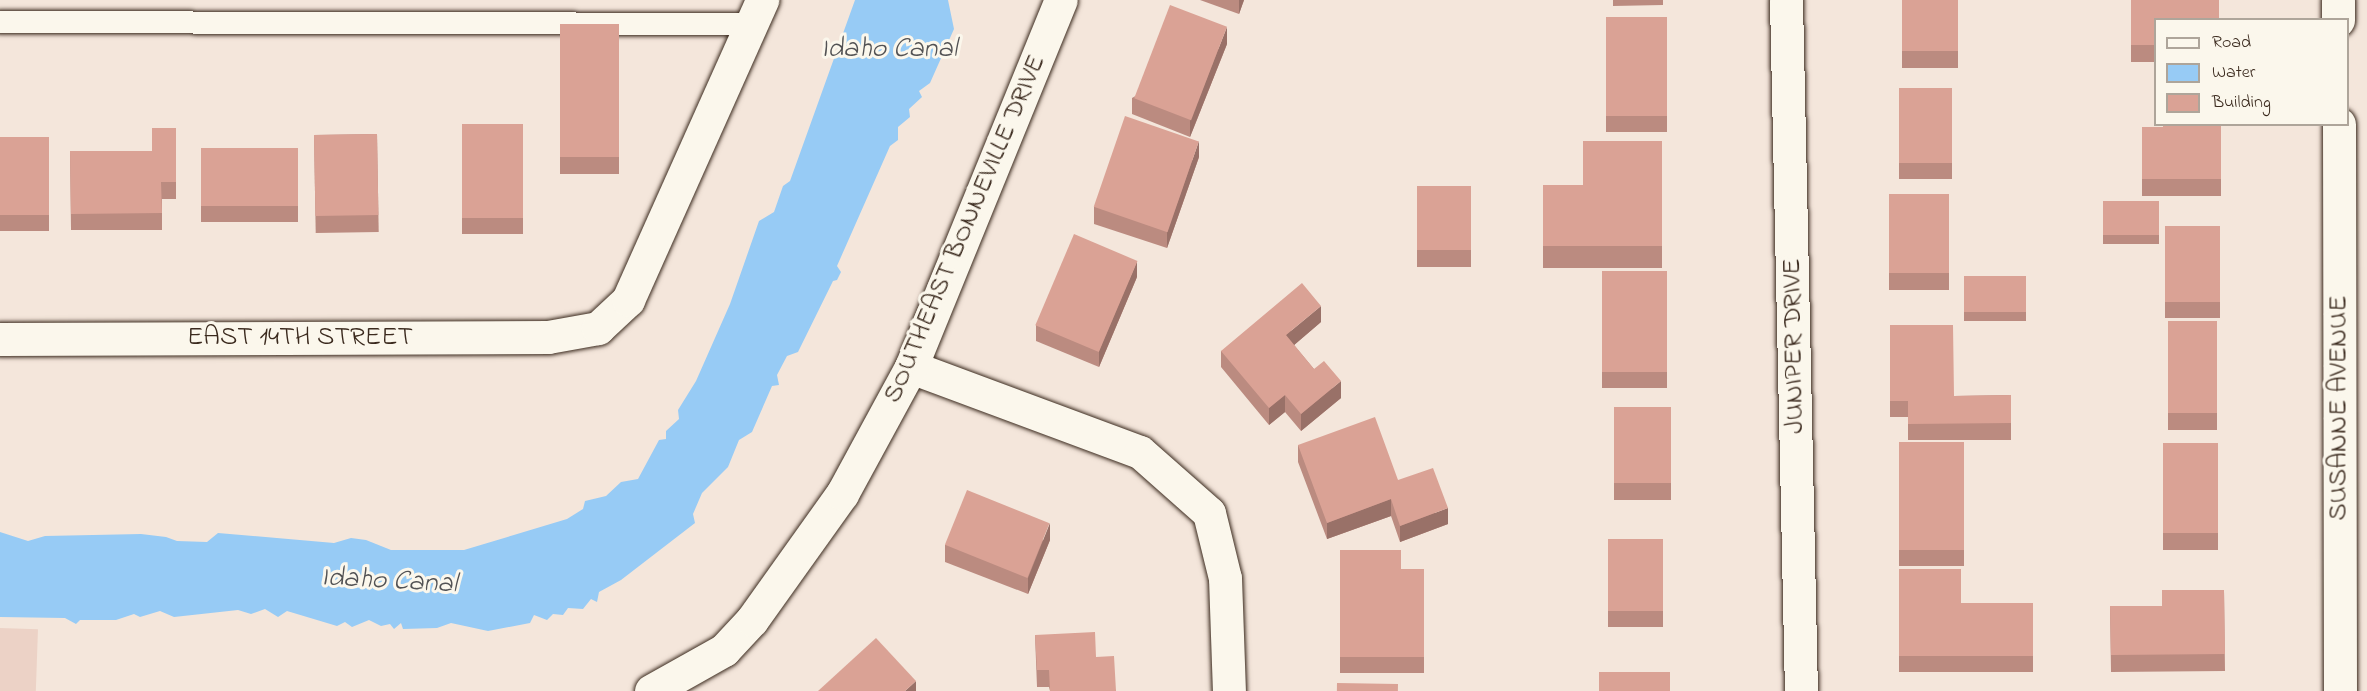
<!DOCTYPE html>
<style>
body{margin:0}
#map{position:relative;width:2367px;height:691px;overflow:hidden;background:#f4e6db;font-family:"Indie Flower",sans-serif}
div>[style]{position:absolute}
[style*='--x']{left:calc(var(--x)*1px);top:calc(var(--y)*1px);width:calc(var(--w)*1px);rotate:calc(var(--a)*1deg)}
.built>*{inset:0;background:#ecd2c6;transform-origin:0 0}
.water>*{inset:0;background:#97cbf5}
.roads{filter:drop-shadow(0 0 2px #3b2a1e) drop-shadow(0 0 2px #3b2a1e)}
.lane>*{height:22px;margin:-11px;padding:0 11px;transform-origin:11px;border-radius:11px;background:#fbf7ec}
.street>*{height:33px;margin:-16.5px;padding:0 16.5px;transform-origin:16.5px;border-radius:16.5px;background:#fbf7ec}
.wall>*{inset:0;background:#bb8b80;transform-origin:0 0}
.shaded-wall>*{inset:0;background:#997168}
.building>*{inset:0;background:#daa295;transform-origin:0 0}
span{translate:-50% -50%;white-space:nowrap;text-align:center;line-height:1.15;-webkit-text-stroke:6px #fbf7ec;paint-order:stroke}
.street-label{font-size:27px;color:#3b2a1e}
.water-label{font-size:28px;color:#525254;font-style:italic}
.legend{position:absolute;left:2154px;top:18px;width:195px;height:108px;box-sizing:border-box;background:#fbf7ec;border:2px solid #aea59a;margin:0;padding:8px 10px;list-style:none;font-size:18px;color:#3b2a1e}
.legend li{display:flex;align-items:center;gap:12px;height:30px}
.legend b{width:30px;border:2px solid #aea59a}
</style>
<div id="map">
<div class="built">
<i style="left:0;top:628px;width:38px;height:63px;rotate:2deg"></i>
</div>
<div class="water">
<i style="clip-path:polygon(855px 0,948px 0,954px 29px,930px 83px,919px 91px,922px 97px,909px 109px,910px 117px,898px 127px,898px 140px,890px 146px,837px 266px,841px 272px,837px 280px,833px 281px,798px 352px,787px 356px,777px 375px,779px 385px,772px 386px,752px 432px,739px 440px,728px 467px,702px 493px,693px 514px,695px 523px,621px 580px,599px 592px,597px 602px,591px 599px,583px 609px,568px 608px,563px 615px,553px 614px,547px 620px,534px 615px,530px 623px,488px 631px,451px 623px,437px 628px,403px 629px,401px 623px,394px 629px,390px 624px,381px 626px,369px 620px,352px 627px,345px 622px,337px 626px,287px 611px,278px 617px,265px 609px,251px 614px,238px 610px,174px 617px,160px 611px,140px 617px,134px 614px,116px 620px,80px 620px,76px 624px,65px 618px,0 617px,0 532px,28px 541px,45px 536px,141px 534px,166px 537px,177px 541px,207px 542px,218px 533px,334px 543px,351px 538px,366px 540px,391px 550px,464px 550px,567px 519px,583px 509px,585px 501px,606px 496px,621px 482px,638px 479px,659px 440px,666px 439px,666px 431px,679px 419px,678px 410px,696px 381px,730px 304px,759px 221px,774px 212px,783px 186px,790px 181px)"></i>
</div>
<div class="roads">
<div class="lane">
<i style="--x:0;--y:22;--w:753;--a:0.15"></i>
</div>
<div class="street">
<i style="--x:1786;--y:0;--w:691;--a:88.76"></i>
<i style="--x:2338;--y:0;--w:20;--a:90"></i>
<i style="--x:2339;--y:124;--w:567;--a:89.9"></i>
<i style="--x:0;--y:339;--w:548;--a:-0.21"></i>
<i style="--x:548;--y:337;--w:51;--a:-10.2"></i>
<i style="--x:598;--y:328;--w:41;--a:-43"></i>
<i style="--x:628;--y:300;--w:329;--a:-65.9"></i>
<i style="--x:911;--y:367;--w:244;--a:20.4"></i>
<i style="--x:1140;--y:452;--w:92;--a:41.5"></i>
<i style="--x:1209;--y:513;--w:67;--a:76.2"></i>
<i style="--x:1225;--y:578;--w:113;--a:88"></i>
<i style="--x:651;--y:691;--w:84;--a:-29.3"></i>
<i style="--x:724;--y:650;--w:41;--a:-47"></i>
<i style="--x:752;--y:620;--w:155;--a:-54.5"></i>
<i style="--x:842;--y:494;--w:145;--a:-61.5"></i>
<i style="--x:911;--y:367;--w:396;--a:-67.8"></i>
</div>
</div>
<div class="wall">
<i style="clip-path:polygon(1200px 0,1244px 0,1239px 14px)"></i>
<i style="clip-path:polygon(1613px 0,1663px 0,1663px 5px,1613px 6px)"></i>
<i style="left:1902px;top:0;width:56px;height:68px"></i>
<i style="clip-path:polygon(2131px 0,2156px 20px,2156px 62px,2131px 62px)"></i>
<i style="left:1606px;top:17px;width:61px;height:115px"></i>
<i style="left:560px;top:24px;width:59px;height:150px"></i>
<i style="clip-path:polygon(1227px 44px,1190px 137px,1132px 114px,1132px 98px)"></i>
<i style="left:1899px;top:88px;width:53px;height:91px"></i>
<i style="left:462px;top:124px;width:61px;height:110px"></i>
<i style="clip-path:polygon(2221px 124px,2221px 196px,2142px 196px,2142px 127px,2163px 127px)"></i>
<i style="clip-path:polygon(176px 128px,176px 199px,162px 199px,162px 230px,71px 230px,70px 151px,152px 151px)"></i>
<i style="left:377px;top:134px;width:98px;height:63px;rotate:89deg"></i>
<i style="left:0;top:137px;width:49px;height:94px"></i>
<i style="clip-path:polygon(1662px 141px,1662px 268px,1543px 268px,1543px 185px,1583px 185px)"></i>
<i style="left:201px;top:148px;width:97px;height:74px"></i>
<i style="clip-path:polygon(1199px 157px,1167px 248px,1094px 224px,1094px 207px)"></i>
<i style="left:1417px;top:186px;width:54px;height:81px"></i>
<i style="left:1889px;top:194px;width:60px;height:96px"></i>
<i style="left:2103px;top:201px;width:56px;height:43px"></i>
<i style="left:2165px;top:226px;width:55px;height:92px"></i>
<i style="left:1602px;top:271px;width:65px;height:117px"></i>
<i style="left:1964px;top:276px;width:62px;height:45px"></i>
<i style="clip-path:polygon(1137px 277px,1099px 367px,1036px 341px,1036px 325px)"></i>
<i style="left:2168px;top:321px;width:49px;height:109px"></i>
<i style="clip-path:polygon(1321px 322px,1294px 345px,1314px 369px,1341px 398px,1301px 431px,1285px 412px,1269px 425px,1221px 367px,1221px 351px)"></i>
<i style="clip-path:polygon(1890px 325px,1954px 396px,2011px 395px,2011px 440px,1908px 440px,1908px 417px,1890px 417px)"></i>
<i style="left:1614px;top:407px;width:57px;height:93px"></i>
<i style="left:1964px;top:442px;width:124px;height:65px;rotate:90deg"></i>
<i style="left:2163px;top:443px;width:55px;height:107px"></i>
<i style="clip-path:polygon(1298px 445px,1398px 480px,1448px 524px,1400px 542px,1391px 516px,1327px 539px,1298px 462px)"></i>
<i style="left:1608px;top:539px;width:55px;height:88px"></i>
<i style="clip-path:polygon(1050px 540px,1028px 594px,945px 562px,945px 545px)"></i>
<i style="clip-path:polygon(1340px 550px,1401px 569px,1424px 569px,1424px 673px,1340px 673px)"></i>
<i style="clip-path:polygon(1899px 569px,1961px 603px,2033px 603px,2033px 672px,1899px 672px)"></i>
<i style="clip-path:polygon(2224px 590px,2225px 671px,2111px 672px,2110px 606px,2162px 606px)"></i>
<i style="clip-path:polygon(1035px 635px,1096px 657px,1116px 691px,1050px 691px,1049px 687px,1037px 687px)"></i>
</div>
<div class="shaded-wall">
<i style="clip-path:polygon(1239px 0,1244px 0,1239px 14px)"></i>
<i style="clip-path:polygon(1227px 27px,1227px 44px,1190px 137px,1190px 121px)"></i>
<i style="clip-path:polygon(1199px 141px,1199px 157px,1167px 248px,1167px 232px)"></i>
<i style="clip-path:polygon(1137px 261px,1137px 277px,1099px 367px,1099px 351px)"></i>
<i style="clip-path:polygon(1321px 306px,1321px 322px,1286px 352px,1286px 335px)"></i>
<i style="clip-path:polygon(1341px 381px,1341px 398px,1301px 431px,1301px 414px)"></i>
<i style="clip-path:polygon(1285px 395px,1285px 412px,1269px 425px,1269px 408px)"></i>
<i style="clip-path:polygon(1391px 499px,1391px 516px,1327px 539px,1327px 523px)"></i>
<i style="clip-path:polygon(1448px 508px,1448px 524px,1400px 542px,1400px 526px)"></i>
<i style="clip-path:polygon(1050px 523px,1050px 540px,1028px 594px,1028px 578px)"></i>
<i style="clip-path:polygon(916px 681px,916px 691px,905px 691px)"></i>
</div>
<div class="building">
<i style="left:1902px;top:0;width:56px;height:51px"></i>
<i style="clip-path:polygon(2131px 0,2219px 0,2219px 20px,2156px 20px,2156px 45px,2131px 45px)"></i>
<i style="left:1170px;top:5px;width:61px;height:100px;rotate:21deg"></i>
<i style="left:1606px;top:17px;width:61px;height:99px"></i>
<i style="left:560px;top:24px;width:59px;height:133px"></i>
<i style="left:1899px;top:88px;width:53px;height:75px"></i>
<i style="left:1125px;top:116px;width:78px;height:96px;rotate:19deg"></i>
<i style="left:462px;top:124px;width:61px;height:94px"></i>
<i style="clip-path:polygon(2163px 124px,2221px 124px,2221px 179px,2142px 179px,2142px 127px,2163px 127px)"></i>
<i style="clip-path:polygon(152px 128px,176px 128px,176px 182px,161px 182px,162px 213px,71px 214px,70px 151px,152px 151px)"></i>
<i style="left:377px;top:134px;width:81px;height:63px;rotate:89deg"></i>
<i style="left:0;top:137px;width:49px;height:78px"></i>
<i style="clip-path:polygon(1583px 141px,1662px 141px,1662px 246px,1543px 246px,1543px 185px,1583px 185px)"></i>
<i style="left:201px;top:148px;width:97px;height:58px"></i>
<i style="left:1417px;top:186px;width:54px;height:64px"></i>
<i style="left:1889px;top:194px;width:60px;height:79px"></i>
<i style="left:2103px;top:201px;width:56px;height:34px"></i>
<i style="left:2165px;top:226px;width:55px;height:76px"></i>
<i style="left:1074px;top:234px;width:69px;height:99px;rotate:23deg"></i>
<i style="left:1602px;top:271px;width:65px;height:101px"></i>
<i style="left:1964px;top:276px;width:62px;height:36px"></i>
<i style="clip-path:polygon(1302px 283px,1321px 306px,1286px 335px,1314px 369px,1324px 361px,1341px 381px,1301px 414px,1285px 395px,1269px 408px,1221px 351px)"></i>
<i style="left:2168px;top:321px;width:49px;height:92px"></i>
<i style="clip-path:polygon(1890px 325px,1953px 325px,1954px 396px,2011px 395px,2011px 423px,1908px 424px,1908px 401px,1890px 401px)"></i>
<i style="left:1614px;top:407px;width:57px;height:76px"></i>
<i style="clip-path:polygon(1375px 417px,1398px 480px,1433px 468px,1448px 508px,1400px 526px,1391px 499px,1327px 523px,1298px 445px)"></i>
<i style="left:1964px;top:442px;width:108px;height:65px;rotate:90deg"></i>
<i style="left:2163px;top:443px;width:55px;height:90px"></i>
<i style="left:967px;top:490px;width:89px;height:59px;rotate:22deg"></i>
<i style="left:1608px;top:539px;width:55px;height:72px"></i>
<i style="clip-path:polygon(1340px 550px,1401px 550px,1401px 569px,1424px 569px,1424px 657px,1340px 657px)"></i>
<i style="clip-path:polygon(1899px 569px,1961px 569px,1961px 603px,2033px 603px,2033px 656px,1899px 656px)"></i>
<i style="clip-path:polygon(2162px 590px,2224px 590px,2225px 654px,2111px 655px,2110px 606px,2162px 606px)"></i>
<i style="clip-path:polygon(1095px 632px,1096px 657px,1114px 656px,1116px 691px,1050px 691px,1049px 670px,1037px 670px,1035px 635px)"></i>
<i style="clip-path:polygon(876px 638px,916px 681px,905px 691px,818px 691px)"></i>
<i style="left:1599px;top:672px;width:71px;height:19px"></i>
<i style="left:1337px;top:683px;width:61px;height:8px;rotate:1deg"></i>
</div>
<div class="street-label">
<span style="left:965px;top:229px;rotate:-67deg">SOUTHEAST BONNEVILLE DRIVE</span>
<span style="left:300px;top:338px">EAST 14TH STREET</span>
<span style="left:1794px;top:346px;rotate:-91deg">JUNIPER DRIVE</span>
<span style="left:2339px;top:408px;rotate:-90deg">SUSANNE AVENUE</span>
</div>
<div class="water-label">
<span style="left:889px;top:50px">Idaho Canal</span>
<span style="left:389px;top:582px;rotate:3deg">Idaho Canal</span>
</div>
<ul class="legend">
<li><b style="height:8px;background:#fbf7ec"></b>Road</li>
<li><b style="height:16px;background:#97cbf5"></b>Water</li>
<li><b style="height:16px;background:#daa295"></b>Building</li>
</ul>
</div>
